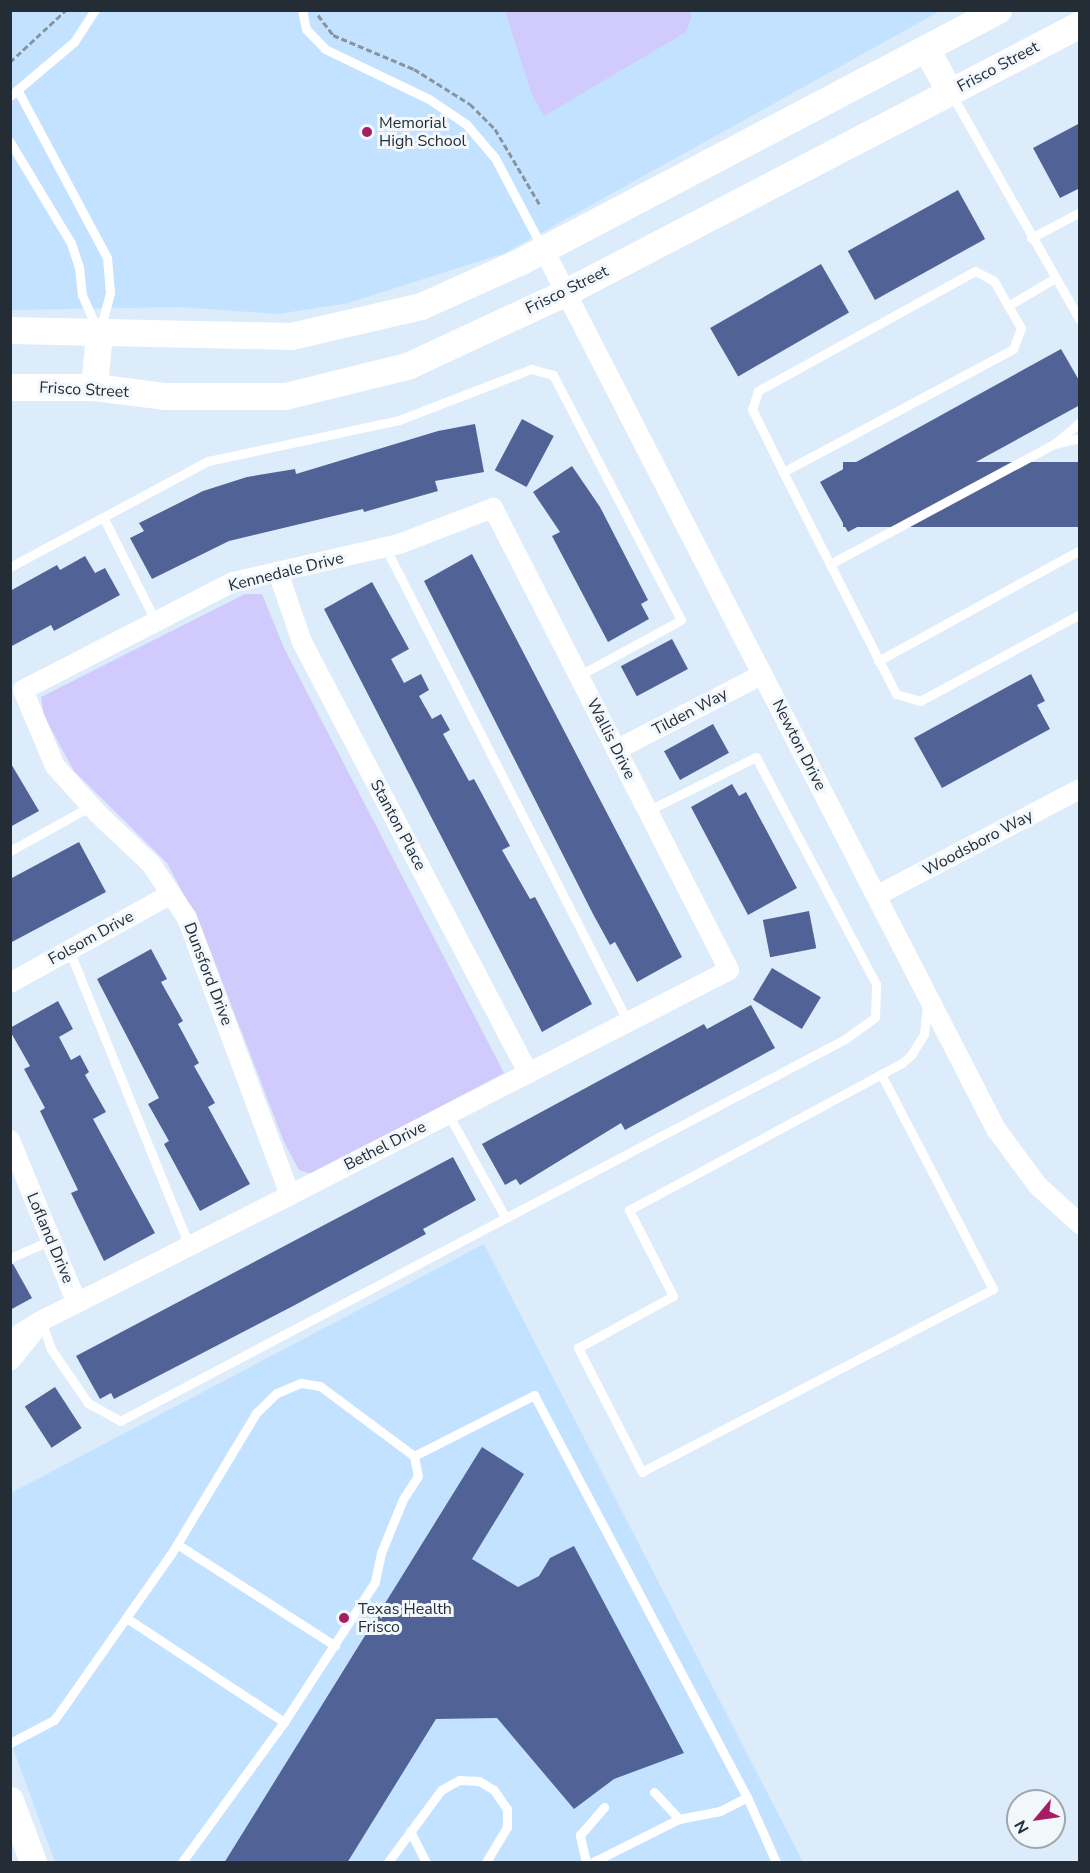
<!DOCTYPE html>
<style>
body{margin:0}
#map{position:relative;width:1090px;height:1873px;overflow:hidden;background:#dcecfa;font-family:"Nunito Sans",sans-serif}
div>[style]{position:absolute}
[style*='--x']{left:calc(var(--x)*1px);top:calc(var(--y)*1px);width:calc(var(--w)*1px);rotate:calc(var(--a)*1deg)}
.built>*{inset:0;background:#c2e2ff}
.green>*{inset:0;background:#d0cbfc}
.building>*{inset:0;background:#516396;transform-origin:0 0}
.path>*{height:3px;margin-top:-1.5px;transform-origin:0;background:repeating-linear-gradient(90deg,#87949f 0 6px,transparent 0 9px)}
.lane>*{height:9px;margin:-4.5px;padding:0 4.5px;transform-origin:4.5px;border-radius:4.5px;background:#fff}
.street>*{height:20px;margin:-10px;padding:0 10px;transform-origin:10px;border-radius:10px;background:#fff}
.secondary>*{height:27px;margin:-13.5px;padding:0 13.5px;transform-origin:13.5px;border-radius:13.5px;background:#fff}
.dots>*{width:16px;height:16px;translate:-50% -50%;box-sizing:border-box;border:3px solid #f2f7fc;border-radius:50%}
span{translate:-50% -50%;white-space:nowrap;text-align:center;line-height:1.15;-webkit-text-stroke:6px #f2f7fc;paint-order:stroke}
.street-label{font-size:16px;color:#242d36}
.poi-label{font-size:16px;color:#242d36}
.left{translate:0 -50%;text-align:left}
.frame{position:absolute;inset:0;border:12px solid #242d36;pointer-events:none}
.north{position:absolute;left:1006px;top:1789px;width:60px;height:60px;box-sizing:border-box;background:#f2f7fc;border:2px solid #a0a6ad;border-radius:50%;rotate:241deg;font-size:16px;font-weight:700;line-height:24px;text-align:center;color:#242d36}
.north::after{content:'';display:block;margin:auto;width:21px;height:27px;background:#a71d63;clip-path:polygon(50% 0,100% 100%,50% 72%,0 100%)}
</style>
<div id="map">
<div class="built">
<i style="clip-path:polygon(11px 11px,940px 11px,505px 253px,348px 303px,278px 314px,180px 307px,11px 310px)"></i>
<i style="clip-path:polygon(484px 1244px,803px 1862px,55px 1862px,11px 1743px,11px 1493px)"></i>
</div>
<div class="green">
<i style="clip-path:polygon(689px 11px,692px 15px,686px 32px,544px 116px,532px 95px,505px 11px)"></i>
<i style="clip-path:polygon(245px 594px,262px 594px,284px 648px,504px 1073px,312px 1174px,299px 1170px,284px 1142px,202px 929px,167px 863px,74px 771px,44px 716px,41px 697px)"></i>
</div>
<div class="building">
<i style="clip-path:polygon(1080px 123px,1080px 188px,1060px 198px,1033px 148px)"></i>
<i style="left:958px;top:190px;width:56px;height:126px;rotate:61deg"></i>
<i style="left:821px;top:264px;width:56px;height:128px;rotate:60deg"></i>
<i style="clip-path:polygon(1061px 349px,1080px 382px,1080px 405px,848px 532px,820px 482px)"></i>
<i style="left:522px;top:419px;width:36px;height:58px;rotate:28deg"></i>
<i style="clip-path:polygon(475px 424px,484px 472px,435px 481px,438px 491px,364px 512px,363px 509px,229px 541px,152px 579px,130px 538px,144px 531px,139px 523px,203px 491px,247px 477px,295px 469px,296px 474px,438px 431px)"></i>
<i style="left:1080px;top:462px;width:65px;height:237px;rotate:90deg"></i>
<i style="clip-path:polygon(572px 466px,600px 507px,648px 600px,641px 604px,649px 619px,608px 642px,552px 536px,560px 532px,533px 492px)"></i>
<i style="clip-path:polygon(472px 554px,682px 957px,637px 982px,615px 942px,610px 945px,593px 914px,424px 581px)"></i>
<i style="clip-path:polygon(85px 556px,95px 573px,105px 568px,120px 595px,54px 631px,51px 625px,10px 647px,10px 591px,57px 565px,60px 570px)"></i>
<i style="clip-path:polygon(372px 582px,409px 649px,391px 659px,404px 683px,421px 674px,429px 690px,419px 696px,432px 719px,441px 714px,450px 730px,443px 734px,469px 781px,474px 779px,510px 846px,502px 850px,530px 899px,535px 897px,592px 1004px,542px 1032px,324px 609px)"></i>
<i style="left:672px;top:639px;width:34px;height:58px;rotate:62deg"></i>
<i style="clip-path:polygon(1031px 674px,1045px 701px,1037px 705px,1050px 729px,942px 788px,914px 738px)"></i>
<i style="left:713px;top:724px;width:33px;height:56px;rotate:61deg"></i>
<i style="clip-path:polygon(10px 762px,39px 811px,10px 827px)"></i>
<i style="clip-path:polygon(732px 784px,739px 796px,746px 792px,797px 888px,748px 915px,691px 807px)"></i>
<i style="clip-path:polygon(79px 842px,106px 892px,10px 943px,10px 879px)"></i>
<i style="left:809px;top:911px;width:38px;height:47px;rotate:79deg"></i>
<i style="clip-path:polygon(151px 949px,167px 979px,161px 982px,183px 1021px,178px 1024px,199px 1063px,194px 1066px,215px 1103px,208px 1107px,250px 1184px,200px 1211px,164px 1144px,169px 1141px,148px 1104px,159px 1098px,97px 979px)"></i>
<i style="left:772px;top:968px;width:57px;height:37px;rotate:31deg"></i>
<i style="clip-path:polygon(58px 1001px,73px 1029px,59px 1037px,71px 1060px,80px 1055px,89px 1072px,85px 1075px,106px 1112px,93px 1119px,155px 1233px,104px 1261px,71px 1193px,78px 1190px,40px 1111px,45px 1108px,24px 1069px,30px 1066px,10px 1031px,10px 1028px)"></i>
<i style="clip-path:polygon(751px 1005px,775px 1048px,625px 1130px,621px 1123px,520px 1185px,516px 1179px,505px 1185px,482px 1144px,704px 1024px,707px 1029px)"></i>
<i style="clip-path:polygon(453px 1157px,476px 1200px,423px 1229px,426px 1234px,295px 1305px,114px 1399px,111px 1393px,100px 1399px,76px 1356px)"></i>
<i style="clip-path:polygon(13px 1264px,32px 1298px,10px 1310px,10px 1265px)"></i>
<i style="left:55px;top:1387px;width:49px;height:36px;rotate:57deg"></i>
<i style="clip-path:polygon(482px 1447px,524px 1474px,472px 1559px,518px 1587px,539px 1576px,550px 1558px,574px 1546px,684px 1753px,614px 1779px,574px 1809px,497px 1718px,436px 1719px,347px 1863px,224px 1863px)"></i>
</div>
<div class="path">
<i style="--x:318;--y:15;--w:25;--a:53"></i>
<i style="--x:333;--y:35;--w:88;--a:22.8"></i>
<i style="--x:414;--y:69;--w:66;--a:32"></i>
<i style="--x:470;--y:104;--w:35;--a:45"></i>
<i style="--x:495;--y:129;--w:88;--a:59.4"></i>
<i style="--x:10;--y:62;--w:76;--a:-42.9"></i>
</div>
<div class="lane">
<i style="--x:302;--y:10;--w:19;--a:78"></i>
<i style="--x:306;--y:29;--w:28;--a:46"></i>
<i style="--x:325;--y:49;--w:115;--a:25.7"></i>
<i style="--x:429;--y:99;--w:45;--a:34"></i>
<i style="--x:466;--y:124;--w:45;--a:49.5"></i>
<i style="--x:495;--y:158;--w:101;--a:62.2"></i>
<i style="--x:18;--y:91;--w:189;--a:61.9"></i>
<i style="--x:107;--y:258;--w:35;--a:85"></i>
<i style="--x:110;--y:293;--w:38;--a:105"></i>
<i style="--x:952;--y:95;--w:259;--a:60.4"></i>
<i style="--x:10;--y:96;--w:84;--a:-40.2"></i>
<i style="--x:74;--y:42;--w:38;--a:-57"></i>
<i style="--x:10;--y:142;--w:118;--a:58.9"></i>
<i style="--x:71;--y:243;--w:25;--a:72"></i>
<i style="--x:79;--y:267;--w:28;--a:84"></i>
<i style="--x:82;--y:295;--w:36;--a:66"></i>
<i style="--x:1031;--y:238;--w:55;--a:-28"></i>
<i style="--x:1008;--y:306;--w:55;--a:-30.8"></i>
<i style="--x:1054;--y:444;--w:34;--a:-40"></i>
<i style="--x:783;--y:472;--w:261;--a:-28.1"></i>
<i style="--x:1013;--y:349;--w:22;--a:-69"></i>
<i style="--x:1021;--y:328;--w:54;--a:-119.9"></i>
<i style="--x:994;--y:281;--w:21;--a:-152"></i>
<i style="--x:975;--y:271;--w:248;--a:151.1"></i>
<i style="--x:758;--y:391;--w:19;--a:108"></i>
<i style="--x:752;--y:409;--w:70;--a:63.8"></i>
<i style="--x:783;--y:472;--w:249;--a:63"></i>
<i style="--x:896;--y:694;--w:25;--a:16"></i>
<i style="--x:920;--y:701;--w:182;--a:-28.5"></i>
<i style="--x:103;--y:517;--w:118;--a:63.2"></i>
<i style="--x:385;--y:547;--w:534;--a:62.91"></i>
<i style="--x:830;--y:564;--w:254;--a:-28.2"></i>
<i style="--x:1054;--y:444;--w:27;--a:-13"></i>
<i style="--x:10;--y:567;--w:225;--a:-28.2"></i>
<i style="--x:208;--y:461;--w:195;--a:-12.1"></i>
<i style="--x:399;--y:420;--w:142;--a:-21.1"></i>
<i style="--x:531;--y:369;--w:23;--a:15"></i>
<i style="--x:553;--y:375;--w:276;--a:62.4"></i>
<i style="--x:681;--y:620;--w:115;--a:151.4"></i>
<i style="--x:878;--y:661;--w:230;--a:-28.8"></i>
<i style="--x:10;--y:851;--w:93;--a:-29.1"></i>
<i style="--x:69;--y:950;--w:319;--a:67.9"></i>
<i style="--x:881;--y:1074;--w:242;--a:62.5"></i>
<i style="--x:993;--y:1289;--w:396;--a:152.5"></i>
<i style="--x:642;--y:1472;--w:140;--a:-117.3"></i>
<i style="--x:578;--y:1348;--w:108;--a:-28.7"></i>
<i style="--x:673;--y:1296;--w:97;--a:-117.1"></i>
<i style="--x:629;--y:1210;--w:310;--a:-28.3"></i>
<i style="--x:902;--y:1063;--w:12;--a:-42"></i>
<i style="--x:911;--y:1055;--w:25;--a:-58"></i>
<i style="--x:924;--y:1034;--w:28;--a:-84"></i>
<i style="--x:448;--y:1114;--w:118;--a:61"></i>
<i style="--x:10;--y:1258;--w:43;--a:-23.6"></i>
<i style="--x:41;--y:1321;--w:30;--a:70"></i>
<i style="--x:51;--y:1349;--w:65;--a:55.6"></i>
<i style="--x:88;--y:1403;--w:37;--a:29"></i>
<i style="--x:120;--y:1421;--w:819;--a:-27.78"></i>
<i style="--x:845;--y:1039;--w:37;--a:-36"></i>
<i style="--x:875;--y:1017;--w:33;--a:-88"></i>
<i style="--x:876;--y:984;--w:257;--a:-117.9"></i>
<i style="--x:756;--y:757;--w:122;--a:153.6"></i>
<i style="--x:414;--y:1456;--w:135;--a:-26.9"></i>
<i style="--x:534;--y:1395;--w:455;--a:62.1"></i>
<i style="--x:177;--y:1544;--w:188;--a:32.8"></i>
<i style="--x:128;--y:1619;--w:187;--a:33.4"></i>
<i style="--x:10;--y:1743;--w:50;--a:-27.6"></i>
<i style="--x:54;--y:1720;--w:26;--a:-54"></i>
<i style="--x:69;--y:1699;--w:177;--a:-54.9"></i>
<i style="--x:171;--y:1554;--w:165;--a:-58.9"></i>
<i style="--x:256;--y:1413;--w:29;--a:-44"></i>
<i style="--x:277;--y:1393;--w:26;--a:-23"></i>
<i style="--x:301;--y:1383;--w:19;--a:9"></i>
<i style="--x:320;--y:1386;--w:117;--a:36.7"></i>
<i style="--x:414;--y:1456;--w:20;--a:79"></i>
<i style="--x:418;--y:1476;--w:27;--a:123"></i>
<i style="--x:403;--y:1499;--w:58;--a:112.2"></i>
<i style="--x:381;--y:1553;--w:30;--a:102"></i>
<i style="--x:375;--y:1582;--w:167;--a:123"></i>
<i style="--x:284;--y:1722;--w:173;--a:126.1"></i>
<i style="--x:654;--y:1792;--w:37;--a:47"></i>
<i style="--x:410;--y:1831;--w:35;--a:63"></i>
<i style="--x:388;--y:1862;--w:89;--a:-53.6"></i>
<i style="--x:441;--y:1790;--w:21;--a:-29"></i>
<i style="--x:459;--y:1780;--w:20;--a:3"></i>
<i style="--x:479;--y:1781;--w:17;--a:31"></i>
<i style="--x:494;--y:1790;--w:23;--a:56"></i>
<i style="--x:507;--y:1809;--w:18;--a:90"></i>
<i style="--x:507;--y:1827;--w:41;--a:121"></i>
<i style="--x:586;--y:1862;--w:28;--a:-103"></i>
<i style="--x:580;--y:1835;--w:37;--a:-49"></i>
<i style="--x:593;--y:1862;--w:96;--a:-26.6"></i>
<i style="--x:679;--y:1819;--w:42;--a:-11"></i>
<i style="--x:720;--y:1811;--w:30;--a:-27"></i>
<i style="--x:747;--y:1797;--w:71;--a:66"></i>
</div>
<div class="street">
<i style="--x:543;--y:248;--w:991;--a:62.79"></i>
<i style="--x:996;--y:1129;--w:71;--a:53.6"></i>
<i style="--x:1038;--y:1186;--w:57;--a:42.1"></i>
<i style="--x:278;--y:572;--w:74;--a:71.1"></i>
<i style="--x:302;--y:642;--w:487;--a:62.3"></i>
<i style="--x:616;--y:750;--w:165;--a:-27.3"></i>
<i style="--x:876;--y:896;--w:230;--a:-27.7"></i>
<i style="--x:10;--y:983;--w:184;--a:-28.9"></i>
<i style="--x:10;--y:1140;--w:176;--a:67.7"></i>
<i style="--x:10;--y:1340;--w:36;--a:-32"></i>
<i style="--x:41;--y:1321;--w:279;--a:-26.8"></i>
<i style="--x:290;--y:1195;--w:493;--a:-27.1"></i>
<i style="--x:729;--y:970;--w:519;--a:-117.06"></i>
<i style="--x:493;--y:508;--w:101;--a:159"></i>
<i style="--x:399;--y:544;--w:170;--a:167.1"></i>
<i style="--x:233;--y:582;--w:236;--a:152.8"></i>
<i style="--x:23;--y:690;--w:82;--a:67.2"></i>
<i style="--x:55;--y:766;--w:64;--a:48.1"></i>
<i style="--x:98;--y:814;--w:73;--a:43.3"></i>
<i style="--x:151;--y:864;--w:65;--a:56.3"></i>
<i style="--x:187;--y:918;--w:296;--a:69.6"></i>
<i style="--x:10;--y:1361;--w:38;--a:-51"></i>
</div>
<div class="secondary">
<i style="--x:926;--y:49;--w:49;--a:60.8"></i>
<i style="--x:10;--y:330;--w:281;--a:1.2"></i>
<i style="--x:291;--y:336;--w:133;--a:-13"></i>
<i style="--x:421;--y:306;--w:110;--a:-24.2"></i>
<i style="--x:521;--y:261;--w:539;--a:-27.75"></i>
<i style="--x:10;--y:387;--w:84;--a:0"></i>
<i style="--x:94;--y:387;--w:72;--a:7.2"></i>
<i style="--x:165;--y:396;--w:120;--a:0"></i>
<i style="--x:285;--y:396;--w:126;--a:-13.8"></i>
<i style="--x:407;--y:366;--w:173;--a:-24.9"></i>
<i style="--x:564;--y:293;--w:582;--a:-27.53"></i>
<i style="--x:94;--y:387;--w:54;--a:-84.7"></i>
<i style="--x:10;--y:1800;--w:66;--a:69.6"></i>
</div>
<div class="dots">
<i style="left:367px;top:132px;background:#a71d63"></i>
<i style="left:344px;top:1618px;background:#a71d63"></i>
</div>
<div class="street-label">
<span style="left:998px;top:67px;rotate:-28deg">Frisco Street</span>
<span style="left:567px;top:290px;rotate:-26deg">Frisco Street</span>
<span style="left:84px;top:390px;rotate:3deg">Frisco Street</span>
<span style="left:286px;top:572px;rotate:-14deg">Kennedale Drive</span>
<span style="left:690px;top:712px;rotate:-28deg">Tilden Way</span>
<span style="left:611px;top:739px;rotate:63deg">Wallis Drive</span>
<span style="left:799px;top:745px;rotate:63deg">Newton Drive</span>
<span style="left:398px;top:825px;rotate:62deg">Stanton Place</span>
<span style="left:978px;top:843px;rotate:-28deg">Woodsboro Way</span>
<span style="left:91px;top:938px;rotate:-29deg">Folsom Drive</span>
<span style="left:208px;top:974px;rotate:69deg">Dunsford Drive</span>
<span style="left:385px;top:1146px;rotate:-27deg">Bethel Drive</span>
<span style="left:50px;top:1238px;rotate:67deg">Lofland Drive</span>
</div>
<div class="poi-label">
<span class="left" style="left:379px;top:132px">Memorial<br>High School</span>
<span class="left" style="left:358px;top:1618px">Texas Health<br>Frisco</span>
</div>
<div class="frame"></div>
<div class="north">N</div>
</div>
